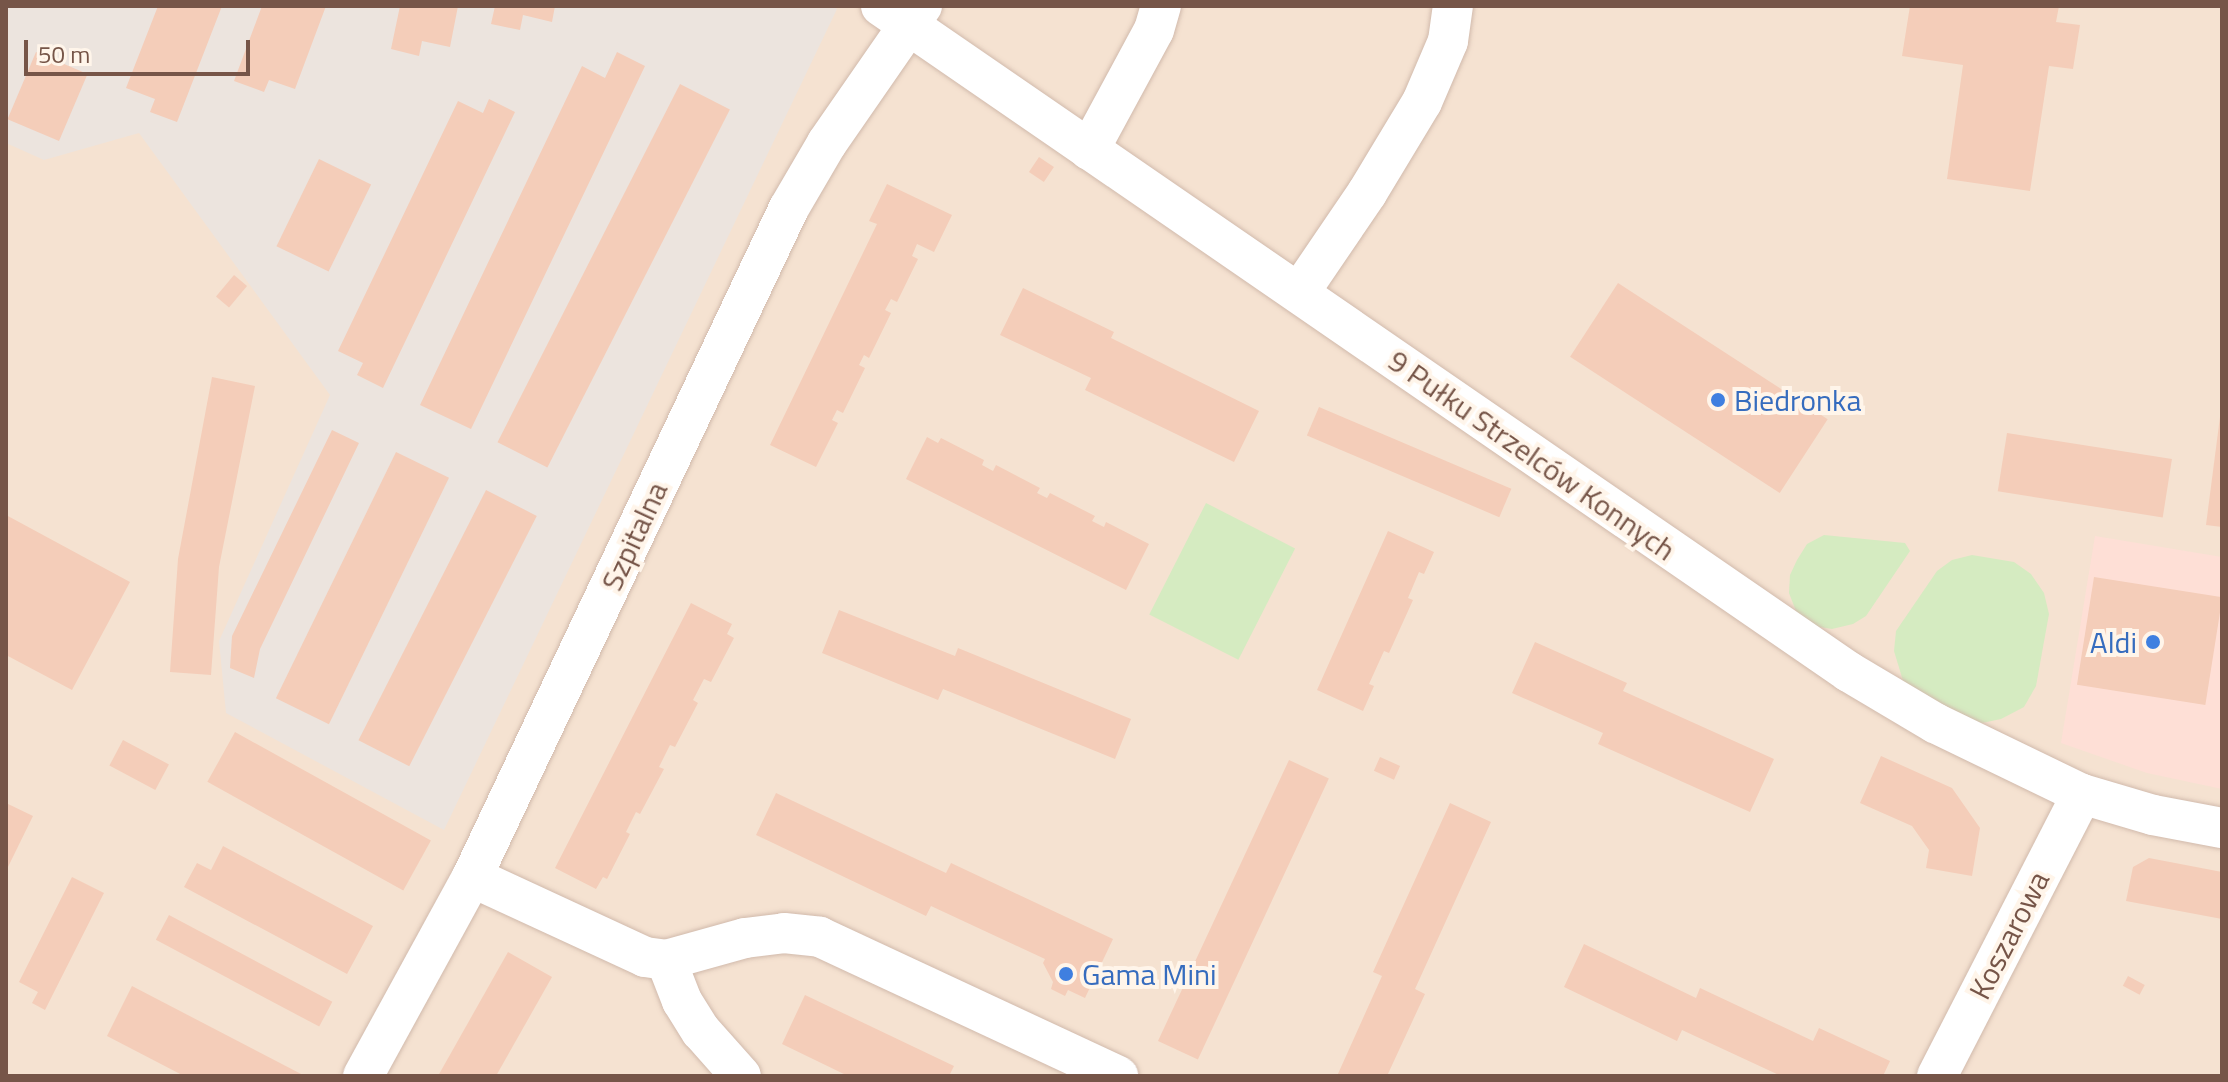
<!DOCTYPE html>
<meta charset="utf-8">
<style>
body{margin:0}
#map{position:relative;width:2228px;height:1082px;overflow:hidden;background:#fdf1e3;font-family:"Titillium Web",sans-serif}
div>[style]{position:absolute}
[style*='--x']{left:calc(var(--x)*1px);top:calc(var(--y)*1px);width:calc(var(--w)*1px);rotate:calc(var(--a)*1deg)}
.residential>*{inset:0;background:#f5e2d1;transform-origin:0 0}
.commercial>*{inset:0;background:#fedfd6}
.industrial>*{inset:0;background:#ece4de}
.green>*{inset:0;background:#d5ebc1;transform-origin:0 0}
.building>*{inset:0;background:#f4cdb9;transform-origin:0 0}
.roads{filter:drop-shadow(0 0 2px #d1baac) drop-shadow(0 0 2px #d1baac)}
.minor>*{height:40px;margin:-20px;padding:0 20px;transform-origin:20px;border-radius:20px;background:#fff}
.dots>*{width:22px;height:22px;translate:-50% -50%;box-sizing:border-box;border:4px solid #fff5ea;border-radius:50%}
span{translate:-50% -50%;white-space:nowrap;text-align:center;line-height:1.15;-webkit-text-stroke:8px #fff5ea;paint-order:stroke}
.shop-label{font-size:30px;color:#366cbe}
.left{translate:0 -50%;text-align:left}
.right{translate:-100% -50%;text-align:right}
.street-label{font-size:30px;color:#765548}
.frame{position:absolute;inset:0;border:8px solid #765548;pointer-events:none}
.scale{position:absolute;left:24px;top:40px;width:226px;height:36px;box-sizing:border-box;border:4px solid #765548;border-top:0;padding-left:10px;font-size:24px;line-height:28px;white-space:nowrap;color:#765548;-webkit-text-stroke:6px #fff5ea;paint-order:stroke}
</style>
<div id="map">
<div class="residential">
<i style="left:6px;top:6px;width:2216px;height:1070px"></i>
</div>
<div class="commercial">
<i style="clip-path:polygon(2095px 536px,2222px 557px,2222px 789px,2147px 773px,2061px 743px)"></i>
</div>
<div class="industrial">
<i style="clip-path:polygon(6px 6px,832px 6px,837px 9px,444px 830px,226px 713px,219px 641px,330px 395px,139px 133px,44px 160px,6px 143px)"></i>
</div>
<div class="green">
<i style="left:1206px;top:503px;width:100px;height:125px;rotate:27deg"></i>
<i style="clip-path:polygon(1824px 535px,1905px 543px,1910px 551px,1866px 616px,1853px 624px,1832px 629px,1801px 624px,1789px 593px,1790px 575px,1797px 560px,1807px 544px)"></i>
<i style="clip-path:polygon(1972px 555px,2014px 562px,2031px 574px,2044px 593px,2049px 614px,2036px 686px,2024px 707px,2001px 719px,1982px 723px,1962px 721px,1904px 684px,1894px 651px,1896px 631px,1937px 571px,1952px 560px)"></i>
</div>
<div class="building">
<i style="clip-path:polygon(158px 6px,222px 6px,177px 122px,150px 112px,155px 99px,126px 88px)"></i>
<i style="clip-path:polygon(262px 6px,326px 6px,295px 89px,269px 80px,264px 92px,234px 81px)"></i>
<i style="clip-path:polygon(400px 6px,458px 6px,450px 47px,422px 41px,419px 56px,391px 49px)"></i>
<i style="clip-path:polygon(495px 6px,555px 6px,552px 22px,523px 15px,520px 30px,491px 24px)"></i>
<i style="clip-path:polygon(1910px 6px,2059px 6px,2056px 22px,2080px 25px,2073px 69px,2049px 66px,2030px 191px,1947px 179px,1963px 65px,1902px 56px)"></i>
<i style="left:36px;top:52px;width:56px;height:73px;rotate:23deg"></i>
<i style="clip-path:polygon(617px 52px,645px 66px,471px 429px,420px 405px,582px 66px,605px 78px)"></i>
<i style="left:680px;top:84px;width:56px;height:402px;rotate:27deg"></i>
<i style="clip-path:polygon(489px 99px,515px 112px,383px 388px,357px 375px,363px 363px,338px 351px,458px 101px,483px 113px)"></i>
<i style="left:1039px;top:157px;width:18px;height:18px;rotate:34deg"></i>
<i style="left:319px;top:159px;width:58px;height:97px;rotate:26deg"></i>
<i style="clip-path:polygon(887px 184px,952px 215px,934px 252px,917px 244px,912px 256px,918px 259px,897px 302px,891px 299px,885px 310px,891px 313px,869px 358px,864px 355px,859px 365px,865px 368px,843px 413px,837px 410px,832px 420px,838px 423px,816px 467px,770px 445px,877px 224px,869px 221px)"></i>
<i style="left:234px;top:275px;width:17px;height:28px;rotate:40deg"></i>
<i style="left:1618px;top:283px;width:250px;height:88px;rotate:33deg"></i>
<i style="clip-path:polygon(1023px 288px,1114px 332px,1111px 338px,1259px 411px,1234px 462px,1085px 390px,1091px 378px,1000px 335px)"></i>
<i style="clip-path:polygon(212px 377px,255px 386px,219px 567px,211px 675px,170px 672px,178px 559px)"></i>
<i style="left:1319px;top:407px;width:209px;height:31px;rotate:23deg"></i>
<i style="clip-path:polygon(2220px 417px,2222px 417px,2222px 527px,2206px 525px)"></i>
<i style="clip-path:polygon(332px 430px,359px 443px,260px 649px,254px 678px,230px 668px,232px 636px)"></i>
<i style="left:2007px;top:433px;width:167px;height:59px;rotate:9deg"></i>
<i style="clip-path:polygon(927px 437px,938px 443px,941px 438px,984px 460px,982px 465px,993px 471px,996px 465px,1040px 488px,1037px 493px,1047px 498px,1050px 493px,1095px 516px,1092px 521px,1104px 527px,1106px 522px,1149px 544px,1126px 590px,906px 479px)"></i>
<i style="left:396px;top:452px;width:59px;height:274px;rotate:26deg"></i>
<i style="left:486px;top:490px;width:57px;height:281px;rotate:27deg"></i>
<i style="clip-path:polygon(6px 515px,130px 582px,72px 690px,6px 655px)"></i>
<i style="clip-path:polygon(1388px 531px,1434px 552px,1424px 574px,1419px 572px,1408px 598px,1413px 600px,1389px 653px,1384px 651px,1369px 684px,1374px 686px,1363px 711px,1317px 690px)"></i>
<i style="left:2094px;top:577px;width:130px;height:109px;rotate:9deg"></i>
<i style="clip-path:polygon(691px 603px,732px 624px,727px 634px,734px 638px,711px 682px,704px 679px,693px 700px,698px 703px,675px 747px,670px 745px,659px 767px,664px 769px,640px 814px,636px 812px,626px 832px,630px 834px,607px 879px,603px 877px,596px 889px,555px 868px)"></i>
<i style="clip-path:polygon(839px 610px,955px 656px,958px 648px,1131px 719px,1115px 759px,943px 689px,938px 700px,822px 653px)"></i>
<i style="clip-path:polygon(1535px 642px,1627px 683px,1623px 691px,1774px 759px,1750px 812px,1598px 744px,1603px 733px,1512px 693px)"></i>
<i style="left:235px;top:732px;width:224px;height:57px;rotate:29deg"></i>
<i style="left:123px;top:740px;width:52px;height:29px;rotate:28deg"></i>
<i style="clip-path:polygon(1881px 756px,1952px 788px,1980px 828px,1972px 876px,1926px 868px,1929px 850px,1912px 826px,1860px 803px)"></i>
<i style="left:1380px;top:757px;width:22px;height:15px;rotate:24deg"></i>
<i style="left:1289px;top:760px;width:44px;height:310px;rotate:25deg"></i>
<i style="clip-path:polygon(776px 793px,946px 873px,951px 863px,1113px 939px,1085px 998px,1068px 990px,1065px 996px,1051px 989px,1053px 982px,1043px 963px,1045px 959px,931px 906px,926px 916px,756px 835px)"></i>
<i style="clip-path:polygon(6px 803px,33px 816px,6px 871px)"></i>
<i style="clip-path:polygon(1450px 803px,1491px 822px,1415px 989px,1425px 994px,1387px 1076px,1337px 1076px,1382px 976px,1373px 972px)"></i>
<i style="clip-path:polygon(223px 846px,373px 926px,347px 974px,184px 887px,197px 863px,211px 870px)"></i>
<i style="clip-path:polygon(2149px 858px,2222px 872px,2222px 919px,2126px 901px,2133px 867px)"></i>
<i style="clip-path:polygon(72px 877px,104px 893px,45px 1010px,32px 1003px,38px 992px,19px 982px)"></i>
<i style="left:169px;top:915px;width:185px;height:28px;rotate:28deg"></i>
<i style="clip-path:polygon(1584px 944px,1696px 998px,1700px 988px,1813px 1041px,1819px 1028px,1890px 1061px,1883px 1076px,1781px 1076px,1682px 1030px,1677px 1041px,1564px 987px)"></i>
<i style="clip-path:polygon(508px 952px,552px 977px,496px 1076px,438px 1076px)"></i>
<i style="left:2128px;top:976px;width:19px;height:11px;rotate:28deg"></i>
<i style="clip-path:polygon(132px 986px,305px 1076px,184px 1076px,107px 1036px)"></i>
<i style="clip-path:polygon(805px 995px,954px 1066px,949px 1076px,848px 1076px,782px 1044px)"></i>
</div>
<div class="roads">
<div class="minor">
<i style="--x:881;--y:6;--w:1175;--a:34.53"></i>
<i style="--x:1849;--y:672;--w:100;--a:30.7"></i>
<i style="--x:1935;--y:723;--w:163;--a:25.8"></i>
<i style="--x:2082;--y:794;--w:74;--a:16.5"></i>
<i style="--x:2153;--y:815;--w:70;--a:10.7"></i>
<i style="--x:1089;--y:150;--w:136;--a:-61.6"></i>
<i style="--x:1154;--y:30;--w:25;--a:-74"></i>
<i style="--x:1299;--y:293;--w:121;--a:-55.8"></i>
<i style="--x:1367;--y:193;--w:106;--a:-58.9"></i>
<i style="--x:1422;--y:102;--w:66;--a:-66.9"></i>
<i style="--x:1448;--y:41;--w:35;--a:-82"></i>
<i style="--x:472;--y:877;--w:191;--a:24.8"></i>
<i style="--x:645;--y:957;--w:21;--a:8"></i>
<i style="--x:666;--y:960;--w:82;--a:-15.6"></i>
<i style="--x:745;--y:938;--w:39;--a:-7"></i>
<i style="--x:784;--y:933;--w:36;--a:6"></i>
<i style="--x:820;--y:937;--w:329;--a:25"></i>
<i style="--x:666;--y:960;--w:44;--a:68.7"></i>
<i style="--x:682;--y:1001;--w:36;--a:58"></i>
<i style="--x:701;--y:1031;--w:60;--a:48.4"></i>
<i style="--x:363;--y:1076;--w:227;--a:-61.3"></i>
<i style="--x:472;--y:877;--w:740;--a:-64.65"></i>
<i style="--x:789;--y:208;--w:75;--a:-59.7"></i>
<i style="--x:827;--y:143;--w:167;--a:-55.3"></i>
<i style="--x:1937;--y:1076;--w:317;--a:-62.8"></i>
</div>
</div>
<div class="dots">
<i style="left:1718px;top:400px;background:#3f7fe0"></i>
<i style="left:2153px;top:642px;background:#3f7fe0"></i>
<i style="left:1066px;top:974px;background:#3f7fe0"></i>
</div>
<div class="shop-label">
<span class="left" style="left:1734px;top:400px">Biedronka</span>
<span class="right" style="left:2137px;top:642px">Aldi</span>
<span class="left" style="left:1082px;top:974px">Gama Mini</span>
</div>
<div class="street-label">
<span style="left:1532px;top:455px;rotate:35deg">9 Pułku Strzelców Konnych</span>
<span style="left:634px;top:536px;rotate:-65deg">Szpitalna</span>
<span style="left:2009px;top:935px;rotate:-63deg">Koszarowa</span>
</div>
<div class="frame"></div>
<div class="scale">50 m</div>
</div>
